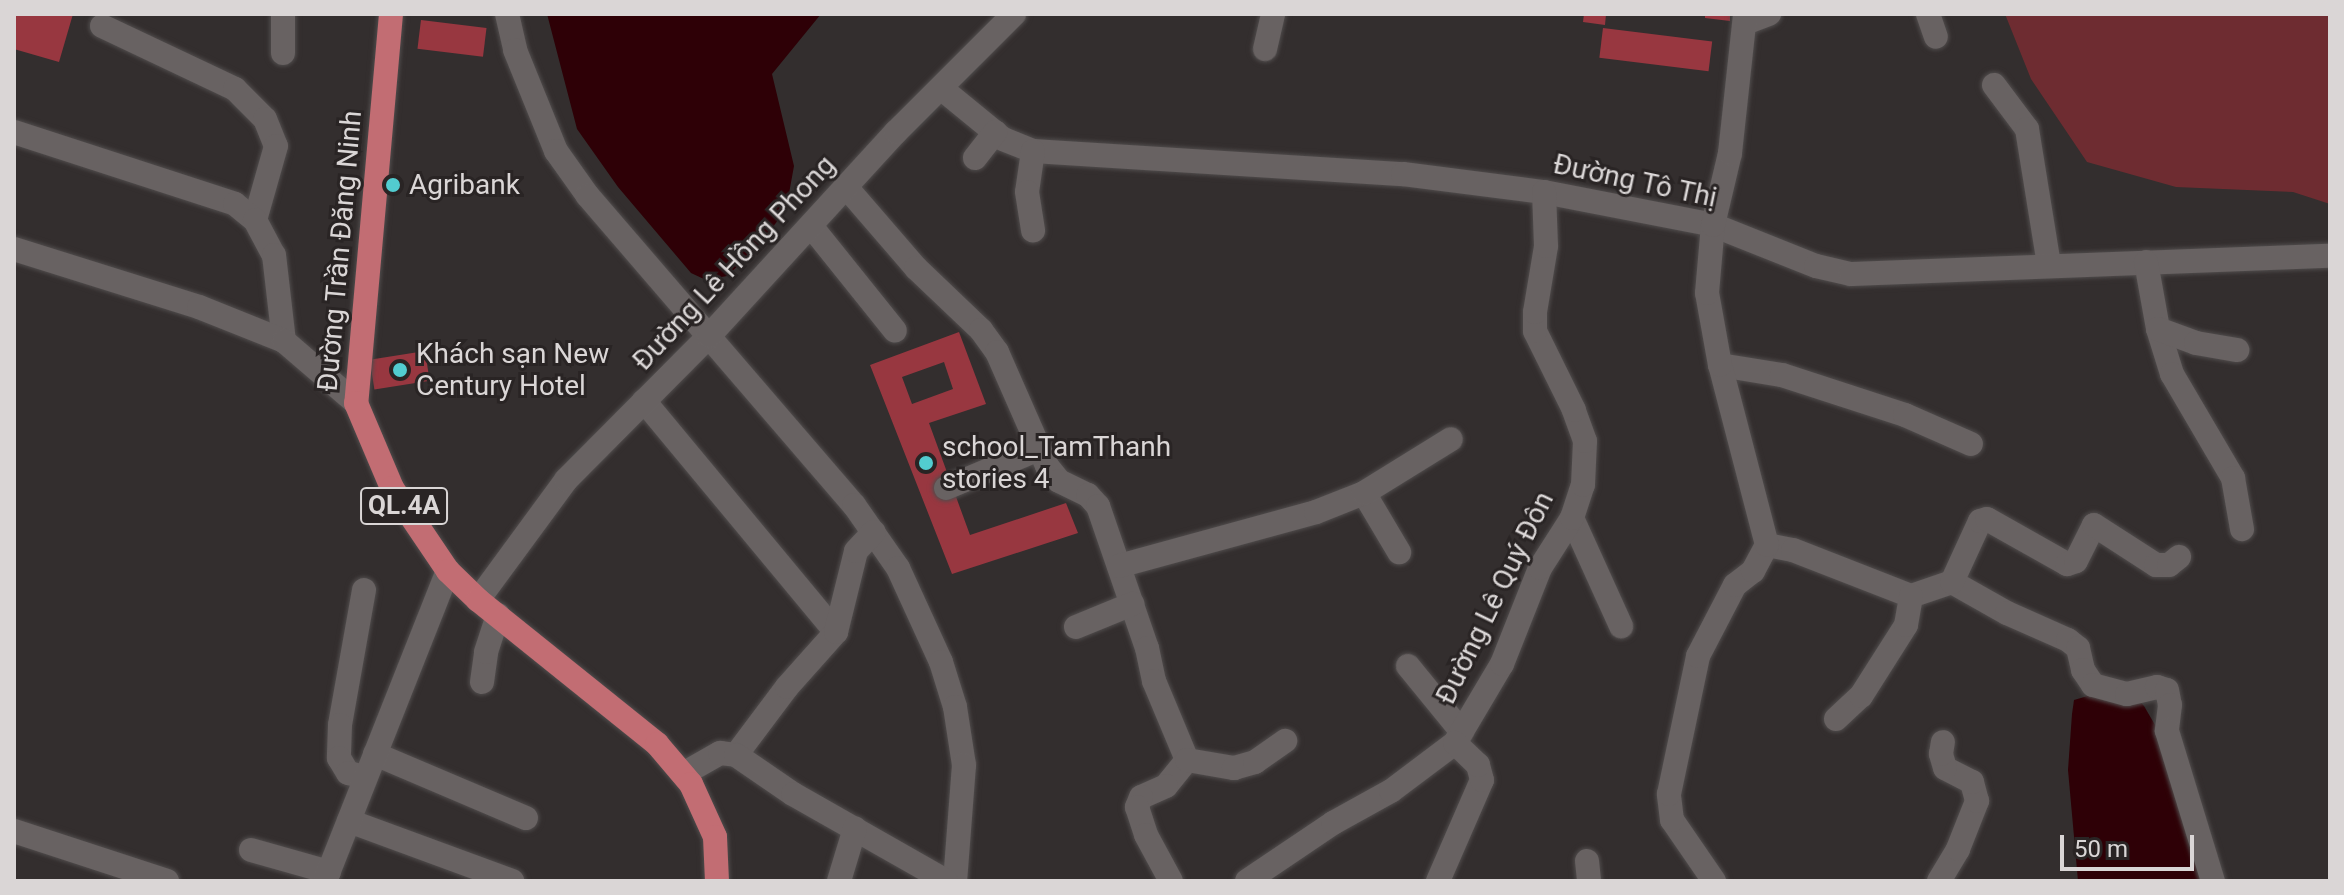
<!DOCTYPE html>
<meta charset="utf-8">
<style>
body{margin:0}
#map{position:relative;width:2344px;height:895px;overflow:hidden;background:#332e2e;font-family:Roboto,sans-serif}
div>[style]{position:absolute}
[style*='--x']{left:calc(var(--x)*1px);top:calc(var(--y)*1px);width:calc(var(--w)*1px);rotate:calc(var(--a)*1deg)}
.green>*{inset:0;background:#6e2c31}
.water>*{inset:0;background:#2e0006}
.building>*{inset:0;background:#983740;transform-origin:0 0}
.roads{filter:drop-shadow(0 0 2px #504c4c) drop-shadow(0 0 2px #504c4c)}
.minor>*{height:24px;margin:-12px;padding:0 12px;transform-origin:12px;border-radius:12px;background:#686262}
.major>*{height:24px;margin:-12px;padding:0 12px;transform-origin:12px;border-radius:12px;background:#c26d73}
.dots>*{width:22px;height:22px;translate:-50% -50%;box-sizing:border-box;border:4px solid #292424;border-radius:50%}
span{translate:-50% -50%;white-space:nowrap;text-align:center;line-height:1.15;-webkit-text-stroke:6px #292424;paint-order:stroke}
.shield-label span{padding:2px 6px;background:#292424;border:2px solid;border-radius:6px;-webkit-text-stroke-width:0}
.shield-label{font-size:26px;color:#dad6d6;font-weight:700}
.street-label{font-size:28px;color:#dad6d6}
.poi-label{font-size:28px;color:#dad6d6}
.left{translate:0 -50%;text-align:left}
.frame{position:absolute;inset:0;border:16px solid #dad6d6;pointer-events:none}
.scale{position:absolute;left:2060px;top:835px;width:134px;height:36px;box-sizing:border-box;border:4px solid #dad6d6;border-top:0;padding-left:10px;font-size:24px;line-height:28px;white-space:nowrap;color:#dad6d6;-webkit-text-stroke:6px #292424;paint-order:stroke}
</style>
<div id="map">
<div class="green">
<i style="clip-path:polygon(2005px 14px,2330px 14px,2330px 204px,2293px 192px,2176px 187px,2087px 162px,2031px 79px)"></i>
</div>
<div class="water">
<i style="clip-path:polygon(547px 14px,821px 14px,772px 74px,794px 166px,786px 210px,754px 251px,727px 276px,706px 280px,691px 273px,618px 187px,577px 129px)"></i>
<i style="clip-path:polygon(2098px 693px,2134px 695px,2144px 706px,2176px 761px,2201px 881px,2078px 881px,2068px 770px,2072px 714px,2074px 700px)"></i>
</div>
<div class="building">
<i style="clip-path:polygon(14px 14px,73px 14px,59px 62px,14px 49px)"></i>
<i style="clip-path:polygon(1584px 14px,1606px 14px,1605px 25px,1583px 22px)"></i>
<i style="clip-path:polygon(1705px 14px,1730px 14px,1730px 21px,1705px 18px)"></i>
<i style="left:421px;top:20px;width:66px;height:29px;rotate:7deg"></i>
<i style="left:1603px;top:28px;width:110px;height:30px;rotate:7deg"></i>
<i style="clip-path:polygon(evenodd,959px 332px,986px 404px,929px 423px,970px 535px,1066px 503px,1078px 533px,952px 574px,870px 365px,959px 332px,944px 362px,953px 389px,912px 404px,902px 377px,944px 362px)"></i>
<i style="left:425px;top:351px;width:30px;height:56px;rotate:81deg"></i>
</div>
<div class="roads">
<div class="minor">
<i style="--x:283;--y:14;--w:39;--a:90"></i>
<i style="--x:507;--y:14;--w:37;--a:77"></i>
<i style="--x:515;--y:50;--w:109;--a:67.9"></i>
<i style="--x:556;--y:151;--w:55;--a:54.6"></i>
<i style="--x:588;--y:196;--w:408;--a:49.3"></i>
<i style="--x:854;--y:505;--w:77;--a:55.1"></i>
<i style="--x:898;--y:568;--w:103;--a:65.4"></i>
<i style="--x:941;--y:662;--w:47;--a:72.7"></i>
<i style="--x:955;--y:707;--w:59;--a:81.2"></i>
<i style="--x:964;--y:765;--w:116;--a:94.4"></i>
<i style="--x:1928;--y:14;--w:24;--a:71"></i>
<i style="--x:1745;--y:23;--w:26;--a:-21"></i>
<i style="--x:102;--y:26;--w:147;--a:25.3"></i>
<i style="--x:235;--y:89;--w:42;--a:45"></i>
<i style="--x:265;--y:119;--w:29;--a:68"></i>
<i style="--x:276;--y:146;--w:77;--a:105.8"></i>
<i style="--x:1265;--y:49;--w:36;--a:-77"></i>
<i style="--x:1994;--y:85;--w:55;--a:53.1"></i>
<i style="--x:2027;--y:129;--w:138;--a:80.8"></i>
<i style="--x:942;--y:89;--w:79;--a:39.3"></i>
<i style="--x:1003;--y:139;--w:32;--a:22"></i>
<i style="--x:1033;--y:151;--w:371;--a:3.6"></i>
<i style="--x:1403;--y:174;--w:142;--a:7.3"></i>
<i style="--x:1544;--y:192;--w:172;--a:11"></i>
<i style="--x:1713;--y:225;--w:111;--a:21.7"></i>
<i style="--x:1816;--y:266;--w:36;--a:13"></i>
<i style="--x:1851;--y:274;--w:479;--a:-2.2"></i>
<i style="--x:14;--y:132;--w:232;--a:18"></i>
<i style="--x:235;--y:204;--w:26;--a:39"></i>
<i style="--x:255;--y:220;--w:40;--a:62"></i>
<i style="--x:274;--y:255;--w:87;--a:83.4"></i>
<i style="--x:1033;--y:151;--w:41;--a:98.3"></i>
<i style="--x:1027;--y:192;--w:39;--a:81"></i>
<i style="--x:975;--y:158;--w:33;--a:-52"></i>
<i style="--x:847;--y:188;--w:106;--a:49.2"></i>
<i style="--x:916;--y:268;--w:90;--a:43.6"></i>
<i style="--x:981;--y:330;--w:27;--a:54"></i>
<i style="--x:997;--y:352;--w:124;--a:66.3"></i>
<i style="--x:1047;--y:466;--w:19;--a:51"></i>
<i style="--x:1059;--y:481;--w:32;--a:26"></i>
<i style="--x:1088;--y:495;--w:15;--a:48"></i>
<i style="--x:1098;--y:506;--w:150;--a:71"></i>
<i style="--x:1147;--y:648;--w:34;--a:78"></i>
<i style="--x:1154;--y:681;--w:86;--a:67.3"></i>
<i style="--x:1187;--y:760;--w:33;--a:129"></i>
<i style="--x:1166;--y:786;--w:27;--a:156"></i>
<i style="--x:1141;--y:797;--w:11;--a:112"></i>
<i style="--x:1137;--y:807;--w:29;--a:72"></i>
<i style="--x:1146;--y:835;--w:52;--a:61.5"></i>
<i style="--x:811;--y:226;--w:134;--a:51.3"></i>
<i style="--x:14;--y:249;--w:194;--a:17.4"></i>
<i style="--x:199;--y:307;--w:92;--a:21.8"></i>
<i style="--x:284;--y:341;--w:95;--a:40.7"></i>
<i style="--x:2146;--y:262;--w:68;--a:79.8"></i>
<i style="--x:2158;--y:329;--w:47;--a:72.7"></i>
<i style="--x:2172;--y:374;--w:121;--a:59.6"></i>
<i style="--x:2233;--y:478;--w:52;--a:80"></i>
<i style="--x:2158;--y:329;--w:40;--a:20.2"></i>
<i style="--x:2196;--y:343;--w:42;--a:9.7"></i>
<i style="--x:1720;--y:365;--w:63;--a:9.2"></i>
<i style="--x:1782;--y:375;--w:129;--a:18"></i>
<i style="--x:1905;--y:415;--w:72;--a:23.7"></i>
<i style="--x:644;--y:401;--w:300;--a:50.3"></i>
<i style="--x:946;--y:488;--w:101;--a:-22.8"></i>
<i style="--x:1364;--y:493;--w:69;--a:59.3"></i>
<i style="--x:1572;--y:518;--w:119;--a:65.6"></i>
<i style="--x:1767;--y:545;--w:26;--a:11"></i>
<i style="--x:1793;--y:550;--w:127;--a:21.3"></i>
<i style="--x:1911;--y:596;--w:43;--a:-18.9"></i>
<i style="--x:1952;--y:582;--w:63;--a:29.4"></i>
<i style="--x:2007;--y:613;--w:67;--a:23.9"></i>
<i style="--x:2068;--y:640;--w:13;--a:39"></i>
<i style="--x:2078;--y:648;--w:23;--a:77"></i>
<i style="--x:2083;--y:670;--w:18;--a:56"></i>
<i style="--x:2093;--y:685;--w:35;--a:15"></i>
<i style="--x:2127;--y:694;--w:31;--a:-13"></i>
<i style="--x:2157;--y:687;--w:10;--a:17"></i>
<i style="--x:2167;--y:690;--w:15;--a:79"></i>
<i style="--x:2170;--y:705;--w:26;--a:97"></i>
<i style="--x:2167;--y:731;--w:157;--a:73"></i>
<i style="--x:1119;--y:566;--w:204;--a:-15.3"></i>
<i style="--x:1316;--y:512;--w:52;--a:-21.6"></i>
<i style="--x:1364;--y:493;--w:102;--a:-31.8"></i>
<i style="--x:1952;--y:582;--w:67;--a:-65.3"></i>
<i style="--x:1980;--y:521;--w:7;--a:-16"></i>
<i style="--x:1987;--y:519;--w:92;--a:29.4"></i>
<i style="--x:2067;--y:564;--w:9;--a:-18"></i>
<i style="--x:2076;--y:561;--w:40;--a:-63.4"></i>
<i style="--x:2094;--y:525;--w:74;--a:32.8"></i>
<i style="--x:2156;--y:565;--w:13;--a:0"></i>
<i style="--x:2169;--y:565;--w:13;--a:-39"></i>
<i style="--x:364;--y:590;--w:137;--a:100.1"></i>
<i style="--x:340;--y:725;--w:33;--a:92"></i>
<i style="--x:339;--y:758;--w:17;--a:59"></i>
<i style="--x:348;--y:773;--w:18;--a:13"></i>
<i style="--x:478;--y:600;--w:149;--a:-53.7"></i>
<i style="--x:566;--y:480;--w:203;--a:-45.2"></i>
<i style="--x:709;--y:336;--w:277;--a:-47.5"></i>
<i style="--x:896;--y:132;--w:167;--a:-45"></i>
<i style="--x:1076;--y:627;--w:61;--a:-22.3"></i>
<i style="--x:1408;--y:666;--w:85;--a:50.7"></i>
<i style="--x:482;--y:682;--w:30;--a:-82"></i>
<i style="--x:486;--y:652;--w:39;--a:-72"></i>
<i style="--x:1836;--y:719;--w:34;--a:-43"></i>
<i style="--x:1861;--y:696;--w:84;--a:-57.6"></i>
<i style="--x:1906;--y:625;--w:29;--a:-80"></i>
<i style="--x:375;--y:754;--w:164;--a:23"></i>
<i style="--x:736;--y:755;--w:85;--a:-53.1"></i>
<i style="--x:787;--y:687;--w:74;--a:-48.3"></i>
<i style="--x:836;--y:632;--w:83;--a:-76.1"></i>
<i style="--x:856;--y:551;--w:26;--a:-47"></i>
<i style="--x:1187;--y:760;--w:48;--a:9.7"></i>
<i style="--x:1234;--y:768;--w:22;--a:-16"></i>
<i style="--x:1255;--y:762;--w:37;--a:-35"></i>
<i style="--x:683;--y:774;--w:43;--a:-29.6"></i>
<i style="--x:720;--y:753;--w:16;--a:7"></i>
<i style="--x:736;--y:755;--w:69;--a:34.4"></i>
<i style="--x:793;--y:794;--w:176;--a:29.6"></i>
<i style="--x:349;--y:821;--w:174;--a:20.2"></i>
<i style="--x:14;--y:831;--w:161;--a:18.1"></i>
<i style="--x:251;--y:850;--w:81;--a:15.8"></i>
<i style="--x:1587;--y:861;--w:20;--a:84"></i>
<i style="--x:325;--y:881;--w:334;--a:-68.4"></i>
<i style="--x:839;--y:881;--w:55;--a:-73.2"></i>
<i style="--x:1247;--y:881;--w:104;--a:-34"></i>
<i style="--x:1333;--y:823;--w:66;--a:-28.9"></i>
<i style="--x:1391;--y:791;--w:80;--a:-36.9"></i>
<i style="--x:1455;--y:743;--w:92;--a:-59.3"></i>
<i style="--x:1502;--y:664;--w:103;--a:-68.4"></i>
<i style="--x:1540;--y:568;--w:59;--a:-57.4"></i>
<i style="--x:1572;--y:518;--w:35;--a:-72"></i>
<i style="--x:1583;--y:485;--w:44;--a:-87.4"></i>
<i style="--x:1585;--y:441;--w:33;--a:-110"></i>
<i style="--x:1574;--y:410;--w:88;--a:-116.3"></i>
<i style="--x:1535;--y:331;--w:19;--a:-90"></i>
<i style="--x:1535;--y:312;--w:67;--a:-80.5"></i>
<i style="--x:1546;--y:246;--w:54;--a:-92.1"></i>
<i style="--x:1438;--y:881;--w:110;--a:-66.5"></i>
<i style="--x:1482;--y:780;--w:16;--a:-105"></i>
<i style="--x:1478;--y:765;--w:32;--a:-136"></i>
<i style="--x:1714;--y:881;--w:74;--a:-124.5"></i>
<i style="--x:1672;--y:820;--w:26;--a:-97"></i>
<i style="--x:1669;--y:794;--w:141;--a:-78.1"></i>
<i style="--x:1698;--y:656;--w:80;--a:-62.5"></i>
<i style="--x:1735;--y:585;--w:23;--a:-38"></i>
<i style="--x:1753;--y:571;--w:30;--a:-62"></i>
<i style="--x:1767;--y:545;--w:186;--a:-104.6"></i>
<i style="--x:1720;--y:365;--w:73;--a:-100.2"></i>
<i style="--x:1707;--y:293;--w:68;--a:-85"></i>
<i style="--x:1713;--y:225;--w:74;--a:-76.7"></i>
<i style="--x:1730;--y:153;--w:140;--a:-83.8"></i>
<i style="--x:1939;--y:881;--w:37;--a:-59"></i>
<i style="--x:1958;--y:849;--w:52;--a:-68.4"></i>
<i style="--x:1977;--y:801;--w:20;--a:-105"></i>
<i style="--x:1972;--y:782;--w:30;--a:-153"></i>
<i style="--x:1945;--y:768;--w:15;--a:-106"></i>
<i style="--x:1941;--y:754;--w:12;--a:-81"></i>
</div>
<div class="major">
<i style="--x:391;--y:14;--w:391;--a:95.1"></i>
<i style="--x:356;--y:403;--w:92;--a:67"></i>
<i style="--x:392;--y:488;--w:100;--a:56"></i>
<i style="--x:448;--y:571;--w:42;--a:44"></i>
<i style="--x:478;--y:600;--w:230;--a:38.8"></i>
<i style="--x:657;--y:744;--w:52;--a:49.6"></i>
<i style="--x:691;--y:784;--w:58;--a:65.6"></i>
<i style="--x:715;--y:837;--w:44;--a:87.4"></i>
</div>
</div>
<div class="dots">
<i style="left:393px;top:185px;background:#52ccd0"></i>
<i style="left:400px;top:370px;background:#52ccd0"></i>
<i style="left:926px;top:463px;background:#52ccd0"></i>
</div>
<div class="shield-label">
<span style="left:404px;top:506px">QL.4A</span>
</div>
<div class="street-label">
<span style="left:1635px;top:181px;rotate:12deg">Đường Tô Thị</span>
<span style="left:340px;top:251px;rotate:-85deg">Đường Trần Đăng Ninh</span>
<span style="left:734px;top:263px;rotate:-47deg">Đường Lê Hồng Phong</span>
<span style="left:1495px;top:598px;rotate:-64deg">Đường Lê Quý Đôn</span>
</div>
<div class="poi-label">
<span class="left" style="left:409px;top:185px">Agribank</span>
<span class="left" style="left:416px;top:370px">Khách sạn New<br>Century Hotel</span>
<span class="left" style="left:942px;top:463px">school_TamThanh<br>stories 4</span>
</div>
<div class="frame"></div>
<div class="scale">50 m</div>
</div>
